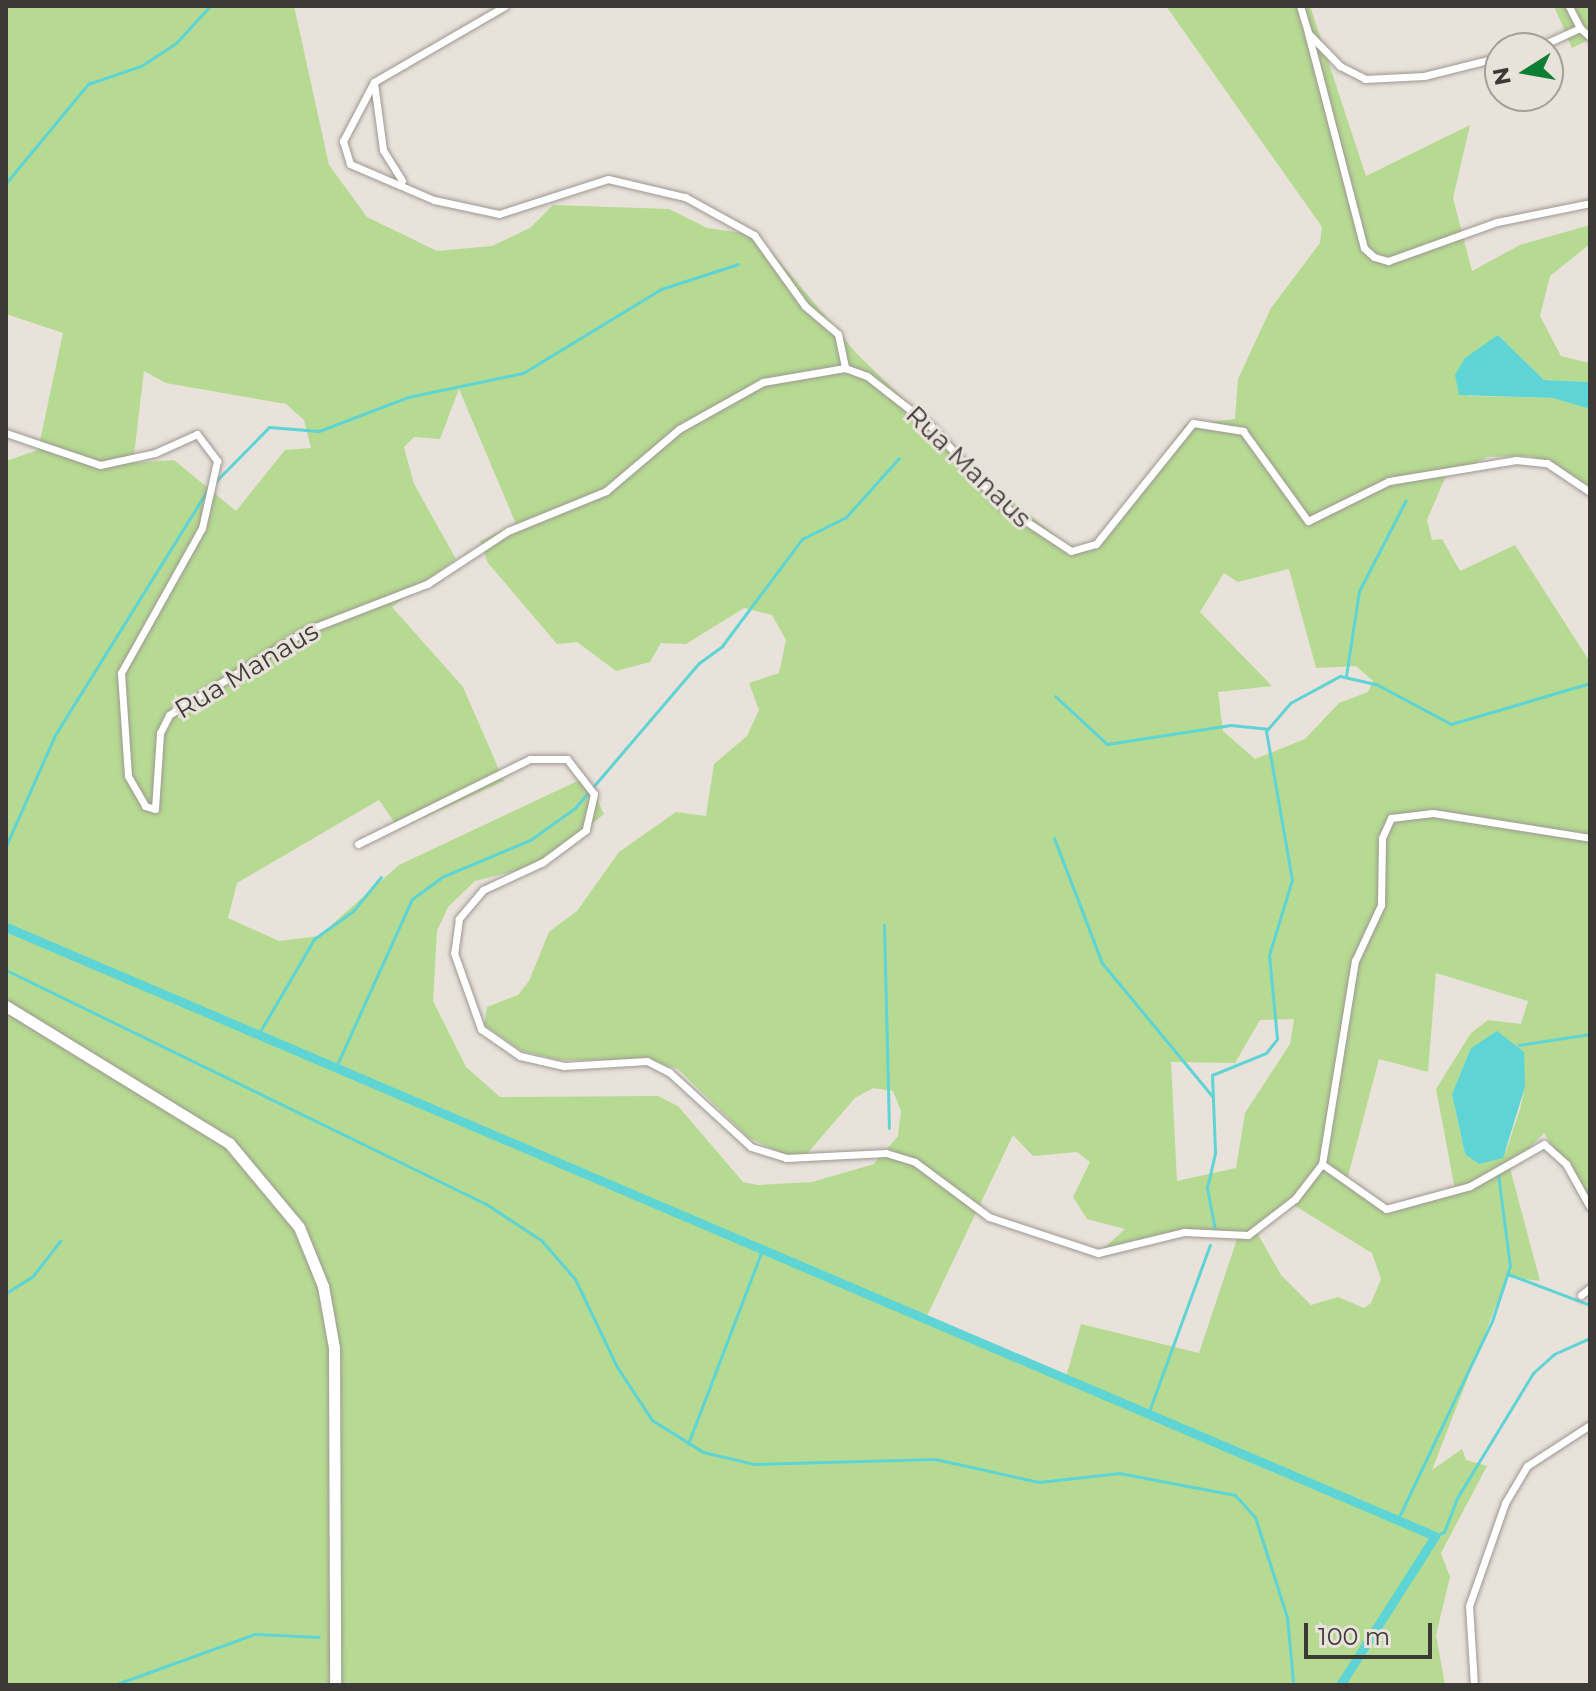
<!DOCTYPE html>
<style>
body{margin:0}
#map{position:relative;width:1596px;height:1691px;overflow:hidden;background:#e9e2db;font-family:Montserrat,sans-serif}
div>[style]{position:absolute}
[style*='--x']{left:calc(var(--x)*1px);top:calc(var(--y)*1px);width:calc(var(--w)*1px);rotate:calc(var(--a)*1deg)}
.green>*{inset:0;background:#b6da92}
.water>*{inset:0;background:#5ed4d5}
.stream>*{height:3px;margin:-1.5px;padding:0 1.5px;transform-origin:1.5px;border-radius:1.5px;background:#5ed4d5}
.canal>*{height:9px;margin:-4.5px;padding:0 4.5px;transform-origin:4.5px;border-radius:4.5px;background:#5ed4d5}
.roads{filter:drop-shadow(0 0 2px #9e9791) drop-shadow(0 0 2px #9e9791)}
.minor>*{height:7px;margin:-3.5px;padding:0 3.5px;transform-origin:3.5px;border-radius:3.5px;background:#fff}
.primary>*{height:11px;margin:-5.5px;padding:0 5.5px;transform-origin:5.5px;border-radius:5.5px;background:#fff}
span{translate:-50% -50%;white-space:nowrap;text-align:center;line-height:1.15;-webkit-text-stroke:6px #e9e2db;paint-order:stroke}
.street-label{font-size:26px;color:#3c3a37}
.frame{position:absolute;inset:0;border:8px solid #3c3a37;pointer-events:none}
.north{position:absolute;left:1484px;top:32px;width:80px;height:80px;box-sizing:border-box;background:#e9e2db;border:2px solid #a49f99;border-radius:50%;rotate:259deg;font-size:22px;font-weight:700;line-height:32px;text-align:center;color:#3c3a37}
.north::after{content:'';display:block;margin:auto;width:28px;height:36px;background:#0d7f35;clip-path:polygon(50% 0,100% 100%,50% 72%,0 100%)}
.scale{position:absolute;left:1304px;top:1623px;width:128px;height:36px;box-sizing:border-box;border:4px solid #3c3a37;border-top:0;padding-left:10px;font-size:24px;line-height:28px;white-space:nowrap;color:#3c3a37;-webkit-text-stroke:6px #e9e2db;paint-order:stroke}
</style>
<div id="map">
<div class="green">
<i style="clip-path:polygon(evenodd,6px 6px,294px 6px,329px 165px,367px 217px,437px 251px,492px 246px,530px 228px,553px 205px,669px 209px,707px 228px,743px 233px,770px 250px,857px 354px,997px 489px,1071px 548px,1098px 549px,1185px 425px,1235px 419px,1238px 379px,1271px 308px,1320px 243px,1322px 227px,1166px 6px,1310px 6px,1366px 176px,1470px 125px,1453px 198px,1472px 271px,1520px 245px,1590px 225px,1590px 244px,1550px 276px,1540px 316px,1561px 356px,1590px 363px,1590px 382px,1544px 380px,1498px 335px,1468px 396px,1554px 398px,1590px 409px,1590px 486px,1531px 456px,1488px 457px,1445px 478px,1427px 520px,1432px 540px,1442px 539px,1460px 571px,1515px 545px,1590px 662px,1590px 1203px,1544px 1133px,1510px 1168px,1540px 1281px,1507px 1277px,1432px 1470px,1462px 1449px,1466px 1460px,1487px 1466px,1441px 1553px,1450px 1577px,1436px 1635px,1445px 1685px,6px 1685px,6px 461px,38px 450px,63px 333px,6px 314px,6px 6px,144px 371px,166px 383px,286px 404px,304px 420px,311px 448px,285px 450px,236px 511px,174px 460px,133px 463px,144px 371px,6px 6px,459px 389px,516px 524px,480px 541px,488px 563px,557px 644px,577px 642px,616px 671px,650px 662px,661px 643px,686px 644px,744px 608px,772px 615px,786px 640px,779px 673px,749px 683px,759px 710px,747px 736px,714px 764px,706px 816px,676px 812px,619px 852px,577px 911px,549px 932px,529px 981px,518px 995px,487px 1007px,484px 1025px,522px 1051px,560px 1060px,649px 1060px,678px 1069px,749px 1138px,784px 1154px,805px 1156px,855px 1098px,873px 1088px,893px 1091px,901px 1111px,898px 1136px,874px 1164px,812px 1182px,758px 1185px,743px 1182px,678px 1106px,658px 1096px,500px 1097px,466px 1067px,433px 1001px,437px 931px,448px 907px,475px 881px,543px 864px,604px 814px,586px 777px,399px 865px,319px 936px,279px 941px,228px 918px,237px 883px,379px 800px,399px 829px,504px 781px,463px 687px,392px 607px,456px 559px,414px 484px,404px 447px,414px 437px,440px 439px,459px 389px,6px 6px,1289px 569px,1316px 668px,1356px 666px,1373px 681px,1368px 692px,1339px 703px,1305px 739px,1255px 759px,1223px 731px,1218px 692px,1272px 686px,1200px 612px,1224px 573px,1238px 582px,1289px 569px,6px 6px,1436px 973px,1528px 1001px,1521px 1024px,1488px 1020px,1471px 1033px,1436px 1089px,1456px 1195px,1384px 1210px,1346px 1184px,1379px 1059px,1428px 1072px,1436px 973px,6px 6px,1294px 1019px,1290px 1044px,1245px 1113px,1236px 1168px,1177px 1181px,1171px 1062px,1235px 1063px,1260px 1020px,1294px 1019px,6px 6px,1497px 1032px,1525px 1087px,1520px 1109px,1506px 1151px,1465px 1154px,1452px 1094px,1471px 1048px,1497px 1032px,6px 6px,1013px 1135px,1033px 1156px,1077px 1152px,1090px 1162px,1073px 1197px,1087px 1219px,1125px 1229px,1102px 1250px,1185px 1229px,1237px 1239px,1199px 1353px,1081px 1324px,1066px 1377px,926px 1318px,1013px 1135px,6px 6px,1292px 1204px,1372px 1253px,1381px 1279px,1371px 1303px,1364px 1308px,1338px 1297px,1311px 1305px,1281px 1275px,1255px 1229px,1292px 1204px)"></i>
<i style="clip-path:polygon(1554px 6px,1590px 6px,1590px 39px,1572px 48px)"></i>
</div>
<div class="water">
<i style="clip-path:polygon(1498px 335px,1544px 380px,1590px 382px,1590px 409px,1553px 398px,1459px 395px,1455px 375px,1465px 358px)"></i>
<i style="clip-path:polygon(1497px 1031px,1524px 1052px,1525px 1087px,1503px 1158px,1479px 1164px,1465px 1154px,1452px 1094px,1471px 1048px)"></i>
</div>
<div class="stream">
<i style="--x:6;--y:183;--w:129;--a:-50.4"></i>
<i style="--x:88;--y:84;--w:56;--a:-18.8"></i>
<i style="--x:141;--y:66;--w:42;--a:-33.3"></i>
<i style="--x:176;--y:43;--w:50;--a:-47.4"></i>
<i style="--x:215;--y:482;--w:77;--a:-45.5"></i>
<i style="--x:269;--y:427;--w:50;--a:4.6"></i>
<i style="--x:319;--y:431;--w:95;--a:-20.9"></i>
<i style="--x:408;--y:397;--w:117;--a:-11.8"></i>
<i style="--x:523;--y:373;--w:162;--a:-31.3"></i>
<i style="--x:661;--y:289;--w:81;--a:-18"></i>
<i style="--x:1346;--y:676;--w:86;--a:-81.3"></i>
<i style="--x:1359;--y:591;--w:102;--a:-62.7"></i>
<i style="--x:1055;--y:696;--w:71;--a:42.7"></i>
<i style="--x:1107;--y:744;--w:125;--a:-8.7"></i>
<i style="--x:1231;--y:725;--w:36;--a:6"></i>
<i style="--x:1054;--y:838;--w:134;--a:69"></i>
<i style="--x:1102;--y:963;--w:173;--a:50.4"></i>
<i style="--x:6;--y:846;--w:121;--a:-66.2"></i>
<i style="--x:55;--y:735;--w:287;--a:-58.1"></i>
<i style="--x:884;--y:925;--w:203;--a:88.6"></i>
<i style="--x:6;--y:970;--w:534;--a:25.99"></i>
<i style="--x:486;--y:1204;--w:66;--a:33.2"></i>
<i style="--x:541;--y:1240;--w:52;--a:48.9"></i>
<i style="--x:575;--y:1279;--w:98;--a:64.5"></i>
<i style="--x:617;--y:1367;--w:64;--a:56.6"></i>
<i style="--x:652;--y:1420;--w:60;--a:32.1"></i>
<i style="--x:703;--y:1452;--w:52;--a:13.2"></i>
<i style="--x:754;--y:1464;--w:181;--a:-1.6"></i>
<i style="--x:935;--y:1459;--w:107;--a:12.5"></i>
<i style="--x:1039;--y:1482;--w:81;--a:-6.4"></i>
<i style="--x:1119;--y:1473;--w:118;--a:10.7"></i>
<i style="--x:1235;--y:1495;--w:30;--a:48"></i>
<i style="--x:1255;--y:1517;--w:105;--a:72.3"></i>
<i style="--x:1287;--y:1617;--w:65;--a:84.7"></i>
<i style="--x:258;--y:1035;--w:111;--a:-59.7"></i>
<i style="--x:314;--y:939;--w:48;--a:-35.7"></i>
<i style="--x:353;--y:911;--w:44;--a:-50.5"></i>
<i style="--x:1519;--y:1045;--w:72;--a:-8.8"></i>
<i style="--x:336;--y:1067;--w:184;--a:-65.7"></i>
<i style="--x:412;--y:899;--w:39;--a:-36"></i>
<i style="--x:444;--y:876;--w:93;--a:-22.7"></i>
<i style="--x:530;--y:840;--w:55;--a:-35.4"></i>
<i style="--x:575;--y:808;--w:191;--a:-49.5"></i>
<i style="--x:699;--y:663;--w:29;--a:-36"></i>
<i style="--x:722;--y:646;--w:134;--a:-53.2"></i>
<i style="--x:802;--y:539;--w:49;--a:-26.6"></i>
<i style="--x:846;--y:517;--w:79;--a:-48.1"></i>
<i style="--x:1215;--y:1230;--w:43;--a:-100.8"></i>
<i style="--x:1207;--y:1188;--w:37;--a:-77"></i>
<i style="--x:1215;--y:1152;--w:77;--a:-92.2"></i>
<i style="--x:1212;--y:1075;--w:58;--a:-22.2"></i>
<i style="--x:1266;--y:1053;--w:18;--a:-52"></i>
<i style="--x:1277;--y:1039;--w:84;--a:-95.4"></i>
<i style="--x:1269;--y:955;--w:78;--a:-73"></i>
<i style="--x:1292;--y:880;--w:151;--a:-99.9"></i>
<i style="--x:1266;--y:731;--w:37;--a:-49"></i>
<i style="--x:1290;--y:703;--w:57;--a:-28.4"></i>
<i style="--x:1340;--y:676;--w:37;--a:13"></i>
<i style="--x:1376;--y:684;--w:85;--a:28.1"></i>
<i style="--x:1451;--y:724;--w:145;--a:-16.4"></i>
<i style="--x:1508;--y:1274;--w:88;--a:20.7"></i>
<i style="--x:6;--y:1293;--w:31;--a:-32"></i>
<i style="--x:32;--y:1277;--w:46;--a:-52.1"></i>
<i style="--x:1148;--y:1414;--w:180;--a:-69.9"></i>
<i style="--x:688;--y:1444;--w:208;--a:-69.1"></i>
<i style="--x:1397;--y:1521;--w:221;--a:-64.6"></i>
<i style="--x:1492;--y:1321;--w:58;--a:-71.9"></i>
<i style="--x:1510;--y:1266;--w:92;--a:-97.5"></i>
<i style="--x:1435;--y:1536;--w:10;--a:-24"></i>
<i style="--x:1444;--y:1532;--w:36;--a:-69"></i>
<i style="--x:1457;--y:1498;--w:146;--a:-58.7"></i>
<i style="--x:1533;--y:1373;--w:28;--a:-42"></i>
<i style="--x:1554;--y:1354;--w:39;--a:-24"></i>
<i style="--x:114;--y:1685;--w:150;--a:-19.9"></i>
<i style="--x:255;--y:1634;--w:64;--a:2.7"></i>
</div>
<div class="canal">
<i style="--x:6;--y:927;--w:1553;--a:23.08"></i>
<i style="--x:1435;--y:1536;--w:177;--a:122.5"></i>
</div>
<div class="roads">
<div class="minor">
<i style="--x:505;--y:6;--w:151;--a:149.9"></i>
<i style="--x:374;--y:82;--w:67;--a:117.7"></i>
<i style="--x:343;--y:141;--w:24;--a:73"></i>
<i style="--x:350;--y:164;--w:91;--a:23.2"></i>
<i style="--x:434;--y:200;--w:66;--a:12.2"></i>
<i style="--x:499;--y:214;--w:114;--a:-17.8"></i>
<i style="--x:608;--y:179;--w:79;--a:13.2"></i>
<i style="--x:685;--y:197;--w:79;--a:28.8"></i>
<i style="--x:754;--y:235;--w:87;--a:54.3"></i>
<i style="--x:805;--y:306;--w:43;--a:40.3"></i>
<i style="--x:838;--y:334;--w:35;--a:78"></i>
<i style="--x:1300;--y:6;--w:28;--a:73"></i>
<i style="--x:1308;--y:33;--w:46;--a:45.9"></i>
<i style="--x:1340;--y:66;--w:28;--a:27"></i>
<i style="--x:1365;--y:79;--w:59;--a:-2.9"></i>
<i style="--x:1424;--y:76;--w:78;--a:-14"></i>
<i style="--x:1580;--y:28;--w:13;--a:42"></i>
<i style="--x:1308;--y:33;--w:222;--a:75.4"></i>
<i style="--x:1364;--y:248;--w:13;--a:42"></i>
<i style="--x:1374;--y:257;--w:15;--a:16"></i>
<i style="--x:1388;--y:261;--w:116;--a:-19.7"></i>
<i style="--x:1497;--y:222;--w:95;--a:-11.5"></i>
<i style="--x:1536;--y:48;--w:48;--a:-24.4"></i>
<i style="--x:1580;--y:28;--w:25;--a:-117"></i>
<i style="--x:374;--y:83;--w:68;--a:82.3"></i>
<i style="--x:383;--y:150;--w:36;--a:58"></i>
<i style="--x:6;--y:433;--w:99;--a:18.8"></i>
<i style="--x:100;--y:465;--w:56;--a:-12.3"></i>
<i style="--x:155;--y:453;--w:46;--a:-24.3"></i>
<i style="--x:197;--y:434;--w:34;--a:53"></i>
<i style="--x:217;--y:461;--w:69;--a:102.6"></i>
<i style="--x:202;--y:528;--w:166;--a:119.2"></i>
<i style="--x:121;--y:673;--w:103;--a:86.1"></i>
<i style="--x:128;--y:776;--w:34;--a:60"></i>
<i style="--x:145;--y:806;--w:10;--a:17"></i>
<i style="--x:155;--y:809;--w:76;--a:-86.2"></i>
<i style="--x:160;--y:733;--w:20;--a:-63"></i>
<i style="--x:169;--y:715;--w:160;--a:-31.7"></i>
<i style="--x:305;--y:631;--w:131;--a:-21.1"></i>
<i style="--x:427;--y:584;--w:97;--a:-33.2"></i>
<i style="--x:508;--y:531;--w:106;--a:-22.2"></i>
<i style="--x:606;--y:491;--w:96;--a:-40.3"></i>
<i style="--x:679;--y:429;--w:96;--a:-29.2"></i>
<i style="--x:763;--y:382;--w:83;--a:-9.7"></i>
<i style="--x:845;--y:368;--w:23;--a:20"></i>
<i style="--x:867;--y:376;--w:81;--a:38"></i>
<i style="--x:931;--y:426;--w:104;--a:48.5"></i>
<i style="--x:1000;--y:504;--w:85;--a:33.5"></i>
<i style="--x:1071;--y:551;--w:26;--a:-16"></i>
<i style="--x:1096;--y:544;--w:155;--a:-51.3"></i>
<i style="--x:1193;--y:423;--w:51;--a:9.1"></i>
<i style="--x:1243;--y:431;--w:111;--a:54.2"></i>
<i style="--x:1308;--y:521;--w:90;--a:-26.3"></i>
<i style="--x:1389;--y:481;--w:129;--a:-9.4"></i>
<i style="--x:1516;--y:460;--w:31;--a:6"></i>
<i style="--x:1547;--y:463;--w:52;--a:34"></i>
<i style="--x:358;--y:844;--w:192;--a:-26.3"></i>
<i style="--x:530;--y:759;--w:37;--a:0"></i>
<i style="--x:567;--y:759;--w:44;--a:52.4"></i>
<i style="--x:594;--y:794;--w:37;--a:103"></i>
<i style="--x:586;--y:830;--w:54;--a:143.3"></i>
<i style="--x:543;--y:862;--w:66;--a:155"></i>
<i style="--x:483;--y:890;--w:38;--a:130"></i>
<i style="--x:459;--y:919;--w:34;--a:98"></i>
<i style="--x:454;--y:953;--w:81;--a:70.4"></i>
<i style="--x:481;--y:1029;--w:47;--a:34.7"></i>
<i style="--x:520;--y:1056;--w:45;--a:12.8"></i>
<i style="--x:564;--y:1066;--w:83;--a:-3.4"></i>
<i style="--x:647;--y:1061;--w:25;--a:27"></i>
<i style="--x:669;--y:1072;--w:111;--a:42.4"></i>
<i style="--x:751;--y:1147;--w:37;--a:17"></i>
<i style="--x:786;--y:1158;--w:100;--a:-2.9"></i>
<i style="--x:886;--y:1153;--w:30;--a:17"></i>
<i style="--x:915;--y:1162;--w:92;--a:36.6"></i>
<i style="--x:989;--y:1217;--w:115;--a:18.3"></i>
<i style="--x:1098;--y:1253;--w:89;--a:-13.7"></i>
<i style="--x:1184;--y:1232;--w:64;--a:2.7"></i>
<i style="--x:1248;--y:1235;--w:59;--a:-37.5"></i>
<i style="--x:1295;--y:1199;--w:44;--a:-52.4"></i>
<i style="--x:1322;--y:1164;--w:206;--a:-80.8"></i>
<i style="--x:1355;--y:961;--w:62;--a:-65.1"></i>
<i style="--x:1381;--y:905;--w:67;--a:-89.1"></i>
<i style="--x:1382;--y:838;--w:22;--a:-66"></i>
<i style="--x:1391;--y:818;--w:42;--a:-6.8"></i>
<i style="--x:1433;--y:813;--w:159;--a:9"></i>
<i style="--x:1322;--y:1164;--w:78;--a:35.1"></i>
<i style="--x:1386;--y:1209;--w:87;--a:-15.3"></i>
<i style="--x:1470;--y:1186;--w:85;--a:-29.6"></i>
<i style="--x:1544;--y:1144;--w:30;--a:42"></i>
<i style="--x:1566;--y:1164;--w:49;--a:60.8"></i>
<i style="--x:1581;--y:1295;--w:11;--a:-38"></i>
<i style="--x:1474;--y:1685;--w:79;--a:-93.6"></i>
<i style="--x:1469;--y:1606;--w:109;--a:-70.7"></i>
<i style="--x:1505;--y:1503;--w:43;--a:-59.3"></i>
<i style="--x:1527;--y:1466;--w:75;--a:-33.1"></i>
</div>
<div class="primary">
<i style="--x:6;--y:1006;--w:262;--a:31.6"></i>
<i style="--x:229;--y:1143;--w:109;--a:50.2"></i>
<i style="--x:299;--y:1227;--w:64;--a:67.9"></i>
<i style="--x:323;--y:1286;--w:63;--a:79.9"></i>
<i style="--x:334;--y:1348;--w:337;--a:89.8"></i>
</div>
</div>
<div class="street-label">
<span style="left:968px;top:467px;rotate:44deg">Rua Manaus</span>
<span style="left:247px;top:671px;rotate:-31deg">Rua Manaus</span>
</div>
<div class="frame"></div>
<div class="north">N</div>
<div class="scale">100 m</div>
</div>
